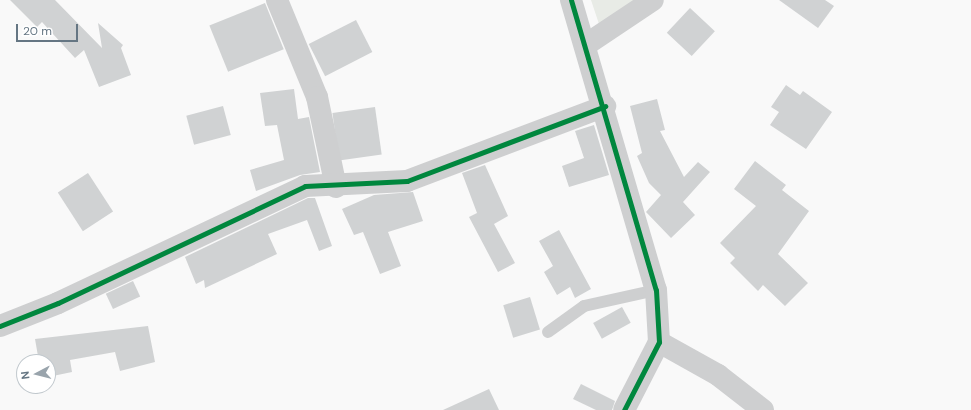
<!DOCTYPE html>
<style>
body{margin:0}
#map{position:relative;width:971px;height:410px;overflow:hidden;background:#f9f9f9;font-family:"DM Sans",sans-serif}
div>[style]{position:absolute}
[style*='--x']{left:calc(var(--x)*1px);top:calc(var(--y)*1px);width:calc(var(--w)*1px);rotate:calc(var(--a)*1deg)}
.green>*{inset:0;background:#e8ebe6}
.building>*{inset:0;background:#d0d2d3;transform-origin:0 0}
.service>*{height:12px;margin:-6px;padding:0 6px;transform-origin:6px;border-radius:6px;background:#cecfd0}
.minor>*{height:22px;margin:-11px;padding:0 11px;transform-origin:11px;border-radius:11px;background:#cecfd0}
.cycleway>*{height:5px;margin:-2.5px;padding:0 2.5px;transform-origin:2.5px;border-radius:2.5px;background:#00873e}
span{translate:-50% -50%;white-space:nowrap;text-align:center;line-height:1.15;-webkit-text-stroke:4px #fff;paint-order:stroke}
.north{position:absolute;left:16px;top:354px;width:40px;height:40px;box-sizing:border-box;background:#fff;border:1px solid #c1c8cd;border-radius:50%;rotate:263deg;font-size:11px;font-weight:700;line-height:16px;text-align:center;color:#657683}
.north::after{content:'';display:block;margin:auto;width:14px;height:18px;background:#99a4ac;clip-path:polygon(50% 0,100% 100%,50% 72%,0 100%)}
.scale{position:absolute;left:16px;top:24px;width:62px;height:18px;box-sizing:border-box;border:2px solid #657683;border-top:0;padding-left:5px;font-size:12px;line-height:14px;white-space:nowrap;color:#657683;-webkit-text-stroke:3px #fff;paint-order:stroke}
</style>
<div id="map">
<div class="green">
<i style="clip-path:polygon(591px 0,639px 0,599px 24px)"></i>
</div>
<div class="building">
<i style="clip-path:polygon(10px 0,55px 0,102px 48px,98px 23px,123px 45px,121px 48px,131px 75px,99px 87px,84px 50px,75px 58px,42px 22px,37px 27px)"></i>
<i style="clip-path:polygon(779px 0,825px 0,834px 6px,818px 28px)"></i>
<i style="left:265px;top:3px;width:50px;height:60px;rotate:68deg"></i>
<i style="left:690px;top:8px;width:34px;height:34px;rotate:43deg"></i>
<i style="left:356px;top:20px;width:36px;height:53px;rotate:63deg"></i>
<i style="clip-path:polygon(786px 85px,800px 95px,803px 91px,832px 112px,806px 149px,770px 125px,779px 112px,771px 107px)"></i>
<i style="clip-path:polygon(294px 89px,298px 119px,309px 117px,320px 172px,300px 175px,256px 191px,250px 170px,284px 160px,277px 125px,265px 126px,260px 93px)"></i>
<i style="clip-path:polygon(657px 99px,665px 130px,660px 131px,684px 177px,698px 162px,710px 172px,683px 202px,695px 215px,671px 238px,646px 212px,661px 195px,649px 183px,637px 156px,642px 153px,630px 106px)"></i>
<i style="left:223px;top:106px;width:30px;height:38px;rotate:75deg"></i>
<i style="left:375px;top:107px;width:48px;height:43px;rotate:82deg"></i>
<i style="clip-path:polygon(594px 125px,609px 175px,569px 187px,562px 166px,584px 158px,575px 131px)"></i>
<i style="clip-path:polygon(755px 161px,786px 185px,782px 190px,809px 211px,778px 254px,808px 283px,785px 306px,763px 285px,758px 291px,730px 263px,735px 258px,720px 243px,756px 206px,734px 189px)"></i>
<i style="clip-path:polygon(485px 165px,508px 216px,494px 224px,515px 263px,498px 272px,469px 217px,477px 213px,462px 173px)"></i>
<i style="left:88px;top:173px;width:46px;height:36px;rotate:57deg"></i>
<i style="clip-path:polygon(413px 192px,423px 221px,388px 232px,401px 266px,380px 274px,363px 232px,354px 235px,342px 209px,374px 195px)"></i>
<i style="clip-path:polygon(308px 198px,315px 198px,332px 246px,319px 251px,307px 220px,268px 234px,277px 254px,205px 288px,204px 280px,196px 284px,185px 257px)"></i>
<i style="clip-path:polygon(559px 230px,591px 289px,575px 298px,570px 287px,557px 295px,544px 272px,553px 266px,539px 241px)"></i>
<i style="left:133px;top:281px;width:17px;height:30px;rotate:65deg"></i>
<i style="left:530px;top:297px;width:34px;height:28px;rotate:73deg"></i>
<i style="left:622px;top:307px;width:18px;height:33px;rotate:61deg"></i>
<i style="clip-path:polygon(148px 326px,155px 362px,120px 371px,115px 352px,70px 360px,72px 372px,48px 377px,48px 362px,39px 362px,35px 339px)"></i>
<i style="clip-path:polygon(581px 384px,615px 401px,612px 410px,596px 410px,573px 399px)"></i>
<i style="clip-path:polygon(489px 389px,499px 410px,443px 410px)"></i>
</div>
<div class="service">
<i style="--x:548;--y:332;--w:44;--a:-35.8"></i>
<i style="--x:584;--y:306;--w:74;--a:-12.5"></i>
</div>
<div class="minor">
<i style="--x:277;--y:0;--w:105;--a:67.6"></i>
<i style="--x:317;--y:97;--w:92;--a:78.1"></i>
<i style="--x:571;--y:0;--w:302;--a:73.7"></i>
<i style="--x:656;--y:290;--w:52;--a:86.7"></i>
<i style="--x:659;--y:342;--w:76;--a:117.2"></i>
<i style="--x:587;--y:44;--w:79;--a:-33.7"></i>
<i style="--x:0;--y:326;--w:62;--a:-21.6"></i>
<i style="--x:58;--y:303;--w:273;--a:-25.3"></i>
<i style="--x:305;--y:186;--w:102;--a:-2.8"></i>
<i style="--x:407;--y:181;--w:212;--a:-20.7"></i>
<i style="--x:659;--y:342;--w:68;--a:29.2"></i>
<i style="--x:718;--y:375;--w:57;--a:37.9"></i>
</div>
<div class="cycleway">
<i style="--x:571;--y:0;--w:302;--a:73.7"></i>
<i style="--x:656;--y:290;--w:52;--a:86.7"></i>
<i style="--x:659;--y:342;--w:76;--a:117.2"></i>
<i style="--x:0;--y:326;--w:62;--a:-21.6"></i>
<i style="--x:58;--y:303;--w:273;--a:-25.3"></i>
<i style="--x:305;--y:186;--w:102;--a:-2.8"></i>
<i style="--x:407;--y:181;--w:212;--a:-20.7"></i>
</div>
<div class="north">N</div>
<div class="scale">20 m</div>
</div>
